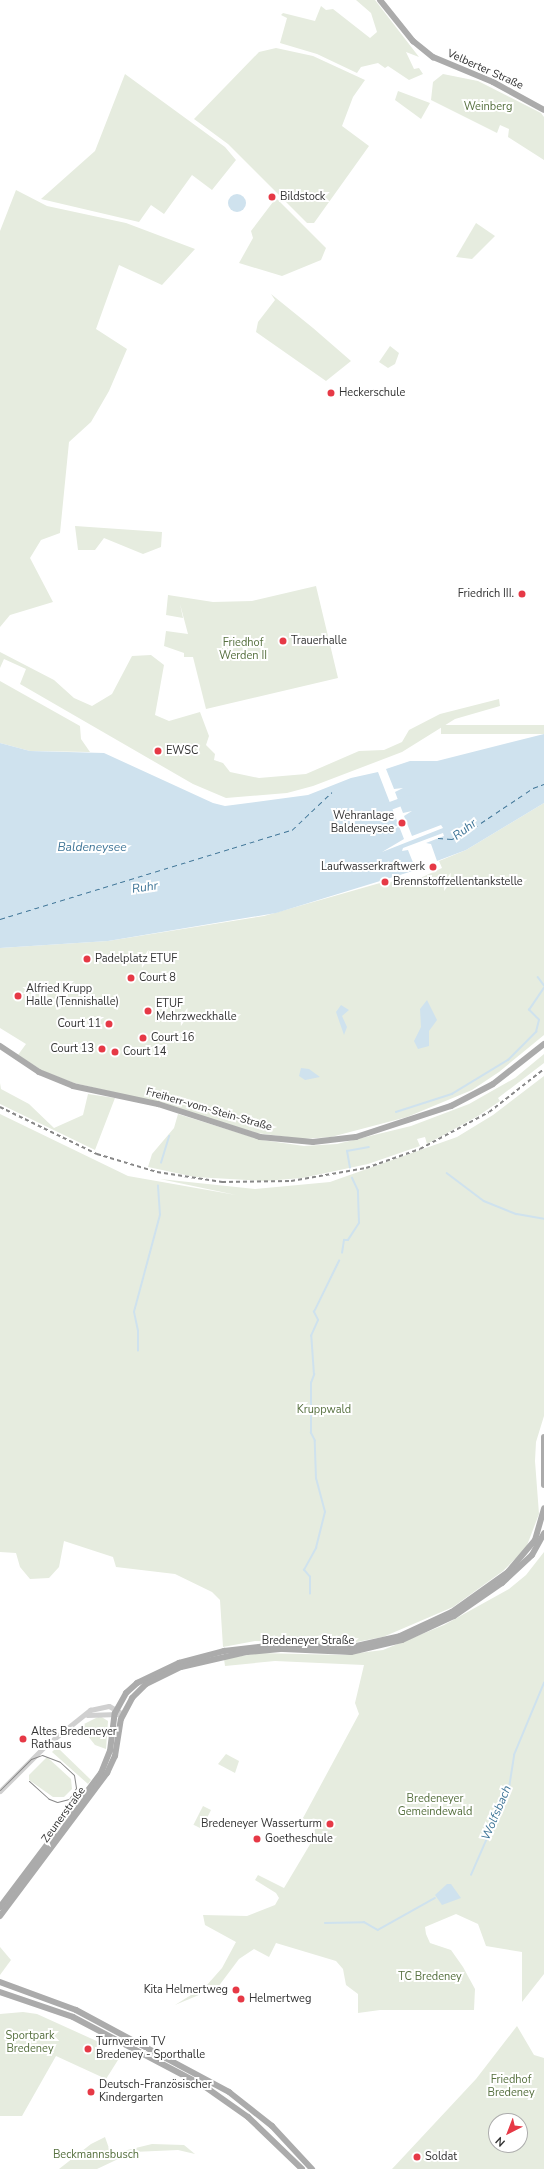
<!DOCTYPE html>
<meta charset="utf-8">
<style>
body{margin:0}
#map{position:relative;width:544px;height:2169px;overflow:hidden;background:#fff;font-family:"Nunito Sans",sans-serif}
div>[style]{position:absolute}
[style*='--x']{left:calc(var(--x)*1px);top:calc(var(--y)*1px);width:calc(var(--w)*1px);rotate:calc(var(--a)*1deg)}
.green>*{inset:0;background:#e6ecdf;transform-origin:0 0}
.water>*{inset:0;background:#cfe2ee}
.round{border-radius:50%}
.stream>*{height:1.5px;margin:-0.75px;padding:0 0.75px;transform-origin:0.75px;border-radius:0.75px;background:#cfe2ee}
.river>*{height:8px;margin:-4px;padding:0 4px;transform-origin:4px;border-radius:4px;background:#cfe2ee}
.ferry>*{height:1px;margin-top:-0.5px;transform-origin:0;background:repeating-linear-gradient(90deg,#3f7597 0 5px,transparent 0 9px)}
.minor>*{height:5px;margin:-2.5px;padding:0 2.5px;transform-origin:2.5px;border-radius:2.5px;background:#d0d0d0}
.major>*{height:6px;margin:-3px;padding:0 3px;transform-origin:3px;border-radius:3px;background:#ababab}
.tram>*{height:1px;margin:-0.5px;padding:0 0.5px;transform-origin:0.5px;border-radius:0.5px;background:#888}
.rail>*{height:1.5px;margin-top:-0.75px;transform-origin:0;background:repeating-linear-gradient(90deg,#888 0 4px,transparent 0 7px)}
.dots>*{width:11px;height:11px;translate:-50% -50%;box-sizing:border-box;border:2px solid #fff;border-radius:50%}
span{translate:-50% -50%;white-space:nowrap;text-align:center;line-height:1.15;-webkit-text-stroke:4px #fff;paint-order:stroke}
.street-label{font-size:11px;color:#333}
.park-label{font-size:11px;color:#56703f}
.poi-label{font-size:11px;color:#333}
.left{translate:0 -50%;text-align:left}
.right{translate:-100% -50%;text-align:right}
.water-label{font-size:12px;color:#3f7597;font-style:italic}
.north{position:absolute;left:488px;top:2113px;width:40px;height:40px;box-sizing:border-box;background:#fff;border:1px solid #adadad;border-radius:50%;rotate:222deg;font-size:11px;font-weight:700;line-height:16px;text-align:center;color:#333}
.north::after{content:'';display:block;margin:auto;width:14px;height:18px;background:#e63946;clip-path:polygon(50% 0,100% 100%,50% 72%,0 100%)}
</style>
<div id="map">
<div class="green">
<i style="clip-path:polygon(356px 0,375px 0,419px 57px,406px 52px,414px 69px,419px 68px,423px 74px,409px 80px,388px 66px,385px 68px,378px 63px,361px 67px,357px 73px,317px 54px,280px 43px,287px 18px,281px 15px,283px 13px,315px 21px,321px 6px,326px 10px,333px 9px,370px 38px,377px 32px,371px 13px)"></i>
<i style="clip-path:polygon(276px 48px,313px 56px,365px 80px,353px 97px,342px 126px,369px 146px,314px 223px,307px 223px,228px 144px,194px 119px,259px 52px)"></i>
<i style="clip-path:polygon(125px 74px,225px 147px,236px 160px,212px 190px,192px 175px,164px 214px,151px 205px,139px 222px,41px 199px,95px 151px)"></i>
<i style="clip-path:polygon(443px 74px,478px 81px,541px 113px,544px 117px,544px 160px,508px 137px,509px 129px,500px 125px,497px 133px,431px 100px,433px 82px)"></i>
<i style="clip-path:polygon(398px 91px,430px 103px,421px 119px,395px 100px)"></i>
<i style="clip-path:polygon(16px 190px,47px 206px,126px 223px,195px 249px,162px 285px,119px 265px,96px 329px,127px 349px,109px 391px,91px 422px,69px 442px,60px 533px,41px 540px,30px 558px,53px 602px,10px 615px,0 627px,0 231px)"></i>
<i style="clip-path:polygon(276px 198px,326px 248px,321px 260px,282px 276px,239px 263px,253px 238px,251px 231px)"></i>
<i style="clip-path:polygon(476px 223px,495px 236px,472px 259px,456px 257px)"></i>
<i style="clip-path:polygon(271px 294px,313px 328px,351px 361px,326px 381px,256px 332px,258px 322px,275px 300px)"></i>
<i style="clip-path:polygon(390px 346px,399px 353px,395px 364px,388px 368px,379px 362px)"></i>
<i style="clip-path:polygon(75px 526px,162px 532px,161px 547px,143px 554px,104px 538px,95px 550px,78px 550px)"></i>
<i style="clip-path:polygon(316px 586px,338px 678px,206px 709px,193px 657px,184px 657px,184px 653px,164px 646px,166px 631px,188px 634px,180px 604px,183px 618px,166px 615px,168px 595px,213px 602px,252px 601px)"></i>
<i style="clip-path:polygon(0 652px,54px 680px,74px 698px,92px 706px,112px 694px,132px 656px,151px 655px,164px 665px,155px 715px,169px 721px,200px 712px,209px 736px,206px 745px,215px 754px,214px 760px,223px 763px,230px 772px,259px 778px,306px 774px,359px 751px,384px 750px,402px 742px,409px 730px,440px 714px,499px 699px,500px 706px,455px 719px,402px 752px,313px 786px,287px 793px,226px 798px,193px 784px,20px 684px,26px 669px,4px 659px,0 668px)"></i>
<i style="clip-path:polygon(0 681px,80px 726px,81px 739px,90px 752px,30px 751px,0 743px)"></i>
<i style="left:544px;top:725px;width:9px;height:103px;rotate:90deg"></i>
<i style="clip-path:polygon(544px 803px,544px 1035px,499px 1072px,472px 1090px,407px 1117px,331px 1137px,303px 1139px,257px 1133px,160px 1103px,74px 1083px,43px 1071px,18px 1055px,26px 1044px,0 1028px,0 948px,108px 941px,264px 916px,380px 883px,418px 879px,442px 868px,439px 861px,466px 850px)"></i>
<i style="clip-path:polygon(544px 1054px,544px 1063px,498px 1098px,500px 1101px,478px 1116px,427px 1144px,425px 1137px,417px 1139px,420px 1146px,368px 1164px,302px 1178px,265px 1181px,195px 1177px,148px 1167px,152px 1154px,174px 1128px,178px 1114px,262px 1140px,304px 1146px,337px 1144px,411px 1126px,469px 1104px,515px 1078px)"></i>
<i style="clip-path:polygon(544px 1076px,544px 1416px,536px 1442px,535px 1461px,539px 1514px,526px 1548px,503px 1571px,453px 1607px,383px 1637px,351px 1643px,255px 1641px,223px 1647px,220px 1600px,212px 1592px,175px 1574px,116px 1567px,113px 1557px,64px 1541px,59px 1567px,49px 1578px,30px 1579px,20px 1567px,16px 1553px,0 1552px,0 1114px,128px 1176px,236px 1195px,160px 1179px,255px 1189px,330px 1182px,457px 1137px,493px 1115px)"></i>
<i style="clip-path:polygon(0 1083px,1px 1089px,29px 1104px,54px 1128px,83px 1115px,88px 1094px,115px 1098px,95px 1150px,0 1104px)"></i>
<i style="clip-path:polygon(544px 1552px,544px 1974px,522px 2002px,522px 1952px,486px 1946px,478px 1924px,456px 1914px,425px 1927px,426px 1934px,430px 1943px,451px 1950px,463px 1967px,475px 1989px,474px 2010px,380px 2010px,358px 2013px,358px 1994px,346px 1985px,343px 1969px,336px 1961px,276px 1943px,269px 1957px,254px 1949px,239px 1959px,218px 1987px,175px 2005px,207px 1985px,222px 1968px,236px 1942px,205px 1925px,203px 1915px,247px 1916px,275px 1905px,279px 1898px,276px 1893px,255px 1880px,258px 1875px,284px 1888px,312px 1841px,315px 1829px,303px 1818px,359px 1714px,355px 1703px,364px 1665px,275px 1661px,225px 1666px,224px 1659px,259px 1653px,343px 1655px,383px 1650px,444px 1625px,509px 1589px,526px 1575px)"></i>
<i style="clip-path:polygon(100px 1716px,108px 1721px,106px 1749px,95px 1745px,80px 1726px)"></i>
<i style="clip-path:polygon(57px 1747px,91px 1780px,88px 1784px,52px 1752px)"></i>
<i style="clip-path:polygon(226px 1754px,239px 1761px,235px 1773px,218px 1764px)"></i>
<i style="clip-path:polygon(47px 1757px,71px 1779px,72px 1789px,64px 1797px,53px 1797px,29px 1780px,29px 1775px)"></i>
<i style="left:203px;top:1806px;width:9px;height:21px;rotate:27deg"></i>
<i style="clip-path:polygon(0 1947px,11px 1960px,0 1975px)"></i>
<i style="clip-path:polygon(23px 2012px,37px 2014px,101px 2043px,98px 2049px,118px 2060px,106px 2079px,56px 2056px,22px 2116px,0 2116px,0 2014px)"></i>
<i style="clip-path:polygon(evenodd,517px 2026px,534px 2055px,544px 2058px,544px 2169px,392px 2169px,476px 2079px,517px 2026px,496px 2121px,520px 2121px,520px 2145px,496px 2145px,496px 2121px)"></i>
<i style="clip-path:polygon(105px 2137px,111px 2154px,152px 2144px,184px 2145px,195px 2154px,178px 2150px,133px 2152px,97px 2169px,59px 2169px,91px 2144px)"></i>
</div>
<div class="water">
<i class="round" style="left:228px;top:194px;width:18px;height:18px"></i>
<i style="clip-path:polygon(544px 734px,544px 803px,466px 850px,437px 861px,431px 844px,426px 843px,444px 836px,443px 833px,403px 848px,402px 851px,408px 850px,416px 870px,276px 913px,108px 941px,0 948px,0 743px,30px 751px,104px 753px,213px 803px,225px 806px,308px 795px,351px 778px,378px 772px,404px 839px,382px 852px,443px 828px,441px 825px,412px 836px,404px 816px,412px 811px,403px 813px,395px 792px,403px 788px,394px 789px,386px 769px,410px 761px,437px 761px)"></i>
<i style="clip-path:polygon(427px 1000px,437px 1020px,429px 1031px,429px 1046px,418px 1049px,414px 1041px,421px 1027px,420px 1009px)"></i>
<i style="clip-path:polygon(341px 1005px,349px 1010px,342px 1016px,347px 1027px,344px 1035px,336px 1012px)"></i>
<i style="clip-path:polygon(301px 1068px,309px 1069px,320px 1077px,305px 1080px,299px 1076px)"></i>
<i style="clip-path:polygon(447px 1884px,451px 1884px,461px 1898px,442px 1905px,435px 1895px)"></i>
</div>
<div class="stream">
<i style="--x:538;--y:977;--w:10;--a:53"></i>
<i style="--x:396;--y:1112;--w:59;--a:-17.8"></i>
<i style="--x:452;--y:1094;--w:66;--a:-31.3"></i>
<i style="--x:508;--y:1060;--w:40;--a:-45"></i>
<i style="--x:536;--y:1032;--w:12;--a:-76"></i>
<i style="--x:539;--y:1020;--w:14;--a:-135"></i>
<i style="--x:529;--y:1010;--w:27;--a:-56"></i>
<i style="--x:161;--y:1163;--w:28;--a:-73"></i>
<i style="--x:350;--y:1168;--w:17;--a:-100"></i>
<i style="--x:347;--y:1151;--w:22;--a:-10"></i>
<i style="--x:447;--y:1173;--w:46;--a:37.1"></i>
<i style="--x:484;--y:1201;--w:35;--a:22"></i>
<i style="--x:517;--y:1214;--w:27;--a:10"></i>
<i style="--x:342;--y:1253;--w:13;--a:-81"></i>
<i style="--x:344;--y:1240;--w:4;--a:0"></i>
<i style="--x:348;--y:1240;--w:20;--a:-57"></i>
<i style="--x:359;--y:1223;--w:32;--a:-92"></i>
<i style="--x:358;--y:1191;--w:14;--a:-115"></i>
<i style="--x:138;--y:1351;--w:20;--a:-90"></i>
<i style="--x:138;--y:1331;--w:19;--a:-102"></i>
<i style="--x:134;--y:1312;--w:100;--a:-75"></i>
<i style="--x:160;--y:1215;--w:29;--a:-94"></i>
<i style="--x:310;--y:1594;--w:17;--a:-90"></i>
<i style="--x:310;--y:1577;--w:9;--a:-131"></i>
<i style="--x:304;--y:1570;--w:25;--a:-61"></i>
<i style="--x:316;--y:1548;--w:37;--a:-76"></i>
<i style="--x:325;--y:1512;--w:34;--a:-105"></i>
<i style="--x:316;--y:1479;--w:38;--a:-92"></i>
<i style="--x:315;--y:1441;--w:9;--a:-117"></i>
<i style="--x:311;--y:1433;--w:50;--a:-90"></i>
<i style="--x:311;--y:1383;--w:9;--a:-69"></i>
<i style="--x:314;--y:1375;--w:39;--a:-94"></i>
<i style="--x:311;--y:1336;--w:17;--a:-66"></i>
<i style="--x:318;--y:1320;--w:9;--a:-117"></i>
<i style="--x:314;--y:1312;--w:57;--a:-63.9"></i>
<i style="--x:471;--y:1875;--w:95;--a:-66.4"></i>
<i style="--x:509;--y:1788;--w:33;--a:-81"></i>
<i style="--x:514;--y:1755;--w:78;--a:-67.4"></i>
<i style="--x:325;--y:1923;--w:39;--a:-1"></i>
<i style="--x:364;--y:1922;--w:16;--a:30"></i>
<i style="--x:378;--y:1930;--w:65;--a:-29.3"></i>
</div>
<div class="river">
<i style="--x:382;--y:809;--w:29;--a:-20"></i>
</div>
<div class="ferry">
<i style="--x:438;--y:838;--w:14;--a:4"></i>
<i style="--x:452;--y:839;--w:15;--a:-23"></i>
<i style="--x:466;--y:833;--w:81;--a:-33.9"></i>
<i style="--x:533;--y:788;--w:12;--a:-20"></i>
<i style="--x:0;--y:919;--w:305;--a:-17"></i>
<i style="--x:292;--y:830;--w:55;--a:-43.5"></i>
</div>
<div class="minor">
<i style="--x:87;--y:1715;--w:31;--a:-2"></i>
<i style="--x:0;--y:1791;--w:64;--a:-45"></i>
<i style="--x:45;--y:1746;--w:58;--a:-38.7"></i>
<i style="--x:90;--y:1710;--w:19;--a:-12"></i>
<i style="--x:109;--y:1706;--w:16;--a:30"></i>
</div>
<div class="major">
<i style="--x:380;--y:0;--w:53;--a:51.2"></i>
<i style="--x:413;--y:41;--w:26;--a:39"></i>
<i style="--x:433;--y:57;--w:65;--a:22.6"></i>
<i style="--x:493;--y:82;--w:58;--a:28.8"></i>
<i style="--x:0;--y:1046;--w:47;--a:33.7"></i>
<i style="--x:39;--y:1072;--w:37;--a:22"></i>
<i style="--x:73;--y:1086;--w:87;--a:12"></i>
<i style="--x:158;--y:1104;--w:107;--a:17.9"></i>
<i style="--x:260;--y:1137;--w:53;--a:5.4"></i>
<i style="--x:313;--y:1142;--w:43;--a:-6.6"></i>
<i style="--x:356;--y:1137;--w:100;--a:-18.1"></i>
<i style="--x:451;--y:1106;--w:47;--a:-27.6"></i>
<i style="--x:493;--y:1084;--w:65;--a:-38.1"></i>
<i style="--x:544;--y:1437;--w:48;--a:90"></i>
<i style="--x:0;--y:1907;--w:168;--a:-53"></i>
<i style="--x:101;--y:1773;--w:24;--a:-68"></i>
<i style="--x:110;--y:1751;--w:38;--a:-83"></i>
<i style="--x:115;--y:1713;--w:23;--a:-61"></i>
<i style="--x:126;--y:1693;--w:15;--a:-42"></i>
<i style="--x:137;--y:1683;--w:47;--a:-25.5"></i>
<i style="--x:179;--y:1663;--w:47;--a:-14.9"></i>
<i style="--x:224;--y:1651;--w:59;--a:-6.8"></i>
<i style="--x:283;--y:1644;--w:69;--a:2.5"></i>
<i style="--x:352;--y:1647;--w:49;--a:-12.9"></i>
<i style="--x:400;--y:1636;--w:57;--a:-24.8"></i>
<i style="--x:452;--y:1612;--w:69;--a:-35.5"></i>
<i style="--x:508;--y:1572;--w:42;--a:-49.8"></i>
<i style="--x:535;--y:1540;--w:33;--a:-74"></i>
<i style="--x:0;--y:1916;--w:179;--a:-53.2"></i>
<i style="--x:107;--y:1773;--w:19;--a:-65"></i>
<i style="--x:115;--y:1756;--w:37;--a:-81"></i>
<i style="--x:121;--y:1719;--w:24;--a:-62"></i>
<i style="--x:132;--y:1698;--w:20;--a:-45"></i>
<i style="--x:146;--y:1684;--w:39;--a:-26"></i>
<i style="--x:181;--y:1667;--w:68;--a:-12.8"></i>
<i style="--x:247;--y:1652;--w:36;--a:-5"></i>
<i style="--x:283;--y:1649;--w:68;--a:2.5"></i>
<i style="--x:351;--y:1652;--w:52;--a:-13.2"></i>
<i style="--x:402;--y:1640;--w:57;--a:-24.8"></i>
<i style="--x:454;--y:1616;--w:58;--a:-34.5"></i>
<i style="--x:502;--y:1583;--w:41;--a:-43"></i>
<i style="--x:532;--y:1555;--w:25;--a:-61"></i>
<i style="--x:0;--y:1982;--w:81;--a:20.2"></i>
<i style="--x:76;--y:2010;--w:174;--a:28.2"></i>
<i style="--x:229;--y:2092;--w:55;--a:38.3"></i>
<i style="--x:272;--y:2126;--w:59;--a:47.1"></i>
<i style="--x:0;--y:1992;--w:77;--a:18.9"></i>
<i style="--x:73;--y:2017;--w:148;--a:27.8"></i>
<i style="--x:204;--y:2086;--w:54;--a:35.2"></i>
<i style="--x:248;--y:2117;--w:75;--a:43.9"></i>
</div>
<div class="tram">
<i style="--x:0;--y:1790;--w:44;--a:-45"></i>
<i style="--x:31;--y:1759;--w:12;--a:-20"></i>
<i style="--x:42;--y:1755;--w:19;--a:21"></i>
<i style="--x:60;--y:1762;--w:19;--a:43"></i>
<i style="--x:74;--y:1775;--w:13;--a:81"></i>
<i style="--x:76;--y:1788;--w:13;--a:122"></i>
<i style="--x:69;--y:1799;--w:12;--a:166"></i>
<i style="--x:57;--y:1802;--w:9;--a:-159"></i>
<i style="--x:49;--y:1799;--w:27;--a:-138"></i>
</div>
<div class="rail">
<i style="--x:0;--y:1107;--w:108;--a:25.9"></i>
<i style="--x:97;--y:1154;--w:63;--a:16.7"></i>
<i style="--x:157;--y:1172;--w:66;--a:8.7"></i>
<i style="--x:222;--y:1182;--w:69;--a:-0.8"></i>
<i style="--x:291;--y:1181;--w:76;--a:-9.8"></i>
<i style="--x:366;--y:1168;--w:57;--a:-19.4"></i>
<i style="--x:420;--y:1149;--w:78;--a:-28.2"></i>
<i style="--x:489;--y:1112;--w:70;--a:-38"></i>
</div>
<div class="dots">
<i style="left:272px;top:197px;background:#e63946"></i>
<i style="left:331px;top:393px;background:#e63946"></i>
<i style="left:522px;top:594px;background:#e63946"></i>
<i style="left:283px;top:641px;background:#e63946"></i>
<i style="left:158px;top:751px;background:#e63946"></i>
<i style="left:402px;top:823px;background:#e63946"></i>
<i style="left:433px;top:867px;background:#e63946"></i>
<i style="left:385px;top:882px;background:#e63946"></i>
<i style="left:87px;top:959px;background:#e63946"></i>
<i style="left:131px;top:978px;background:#e63946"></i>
<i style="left:18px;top:996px;background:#e63946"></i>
<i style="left:148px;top:1011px;background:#e63946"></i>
<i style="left:109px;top:1024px;background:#e63946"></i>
<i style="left:143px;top:1038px;background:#e63946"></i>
<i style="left:102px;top:1049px;background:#e63946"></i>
<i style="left:115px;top:1052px;background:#e63946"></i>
<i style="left:23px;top:1739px;background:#e63946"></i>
<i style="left:330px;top:1824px;background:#e63946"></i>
<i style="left:257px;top:1839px;background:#e63946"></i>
<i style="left:236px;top:1990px;background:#e63946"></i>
<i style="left:241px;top:1999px;background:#e63946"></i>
<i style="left:88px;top:2049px;background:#e63946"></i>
<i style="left:91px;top:2092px;background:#e63946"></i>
<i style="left:417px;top:2157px;background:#e63946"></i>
</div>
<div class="street-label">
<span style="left:485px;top:70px;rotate:24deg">Velberter Straße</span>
<span style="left:209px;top:1110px;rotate:16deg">Freiherr-vom-Stein-Straße</span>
<span style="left:308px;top:1641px">Bredeneyer Straße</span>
<span style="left:64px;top:1815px;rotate:-54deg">Zeunerstraße</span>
</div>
<div class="park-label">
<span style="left:488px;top:107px">Weinberg</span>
<span style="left:243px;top:650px">Friedhof<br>Werden II</span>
<span style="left:324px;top:1410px">Kruppwald</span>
<span style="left:435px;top:1806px">Bredeneyer<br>Gemeindewald</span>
<span style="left:430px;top:1977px">TC Bredeney</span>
<span style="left:30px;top:2043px">Sportpark<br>Bredeney</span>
<span style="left:511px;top:2087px">Friedhof<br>Bredeney</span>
<span style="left:96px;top:2155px">Beckmannsbusch</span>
</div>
<div class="poi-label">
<span class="left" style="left:280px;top:197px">Bildstock</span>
<span class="left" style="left:339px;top:393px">Heckerschule</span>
<span class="right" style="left:514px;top:594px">Friedrich III.</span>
<span class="left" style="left:291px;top:641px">Trauerhalle</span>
<span class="left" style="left:166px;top:751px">EWSC</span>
<span class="right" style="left:394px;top:823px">Wehranlage<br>Baldeneysee</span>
<span class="right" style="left:425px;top:867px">Laufwasserkraftwerk</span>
<span class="left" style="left:393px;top:882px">Brennstoffzellentankstelle</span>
<span class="left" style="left:95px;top:959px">Padelplatz ETUF</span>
<span class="left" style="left:139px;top:978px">Court 8</span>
<span class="left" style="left:26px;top:996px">Alfried Krupp<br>Halle (Tennishalle)</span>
<span class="left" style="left:156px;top:1011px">ETUF<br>Mehrzweckhalle</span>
<span class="right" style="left:101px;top:1024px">Court 11</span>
<span class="left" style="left:151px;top:1038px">Court 16</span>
<span class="right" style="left:94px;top:1049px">Court 13</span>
<span class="left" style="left:123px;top:1052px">Court 14</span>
<span class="left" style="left:31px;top:1739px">Altes Bredeneyer<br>Rathaus</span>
<span class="right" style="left:322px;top:1824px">Bredeneyer Wasserturm</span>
<span class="left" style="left:265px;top:1839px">Goetheschule</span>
<span class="right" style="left:228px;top:1990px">Kita Helmertweg</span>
<span class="left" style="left:249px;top:1999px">Helmertweg</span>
<span class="left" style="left:96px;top:2049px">Turnverein TV<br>Bredeney - Sporthalle</span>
<span class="left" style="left:99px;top:2092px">Deutsch-Französischer<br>Kindergarten</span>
<span class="left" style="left:425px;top:2157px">Soldat</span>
</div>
<div class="water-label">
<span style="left:465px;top:830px;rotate:-37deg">Ruhr</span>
<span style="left:92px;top:848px">Baldeneysee</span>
<span style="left:145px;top:888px;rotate:-8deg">Ruhr</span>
<span style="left:497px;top:1813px;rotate:-67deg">Wolfsbach</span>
</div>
<div class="north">N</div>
</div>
